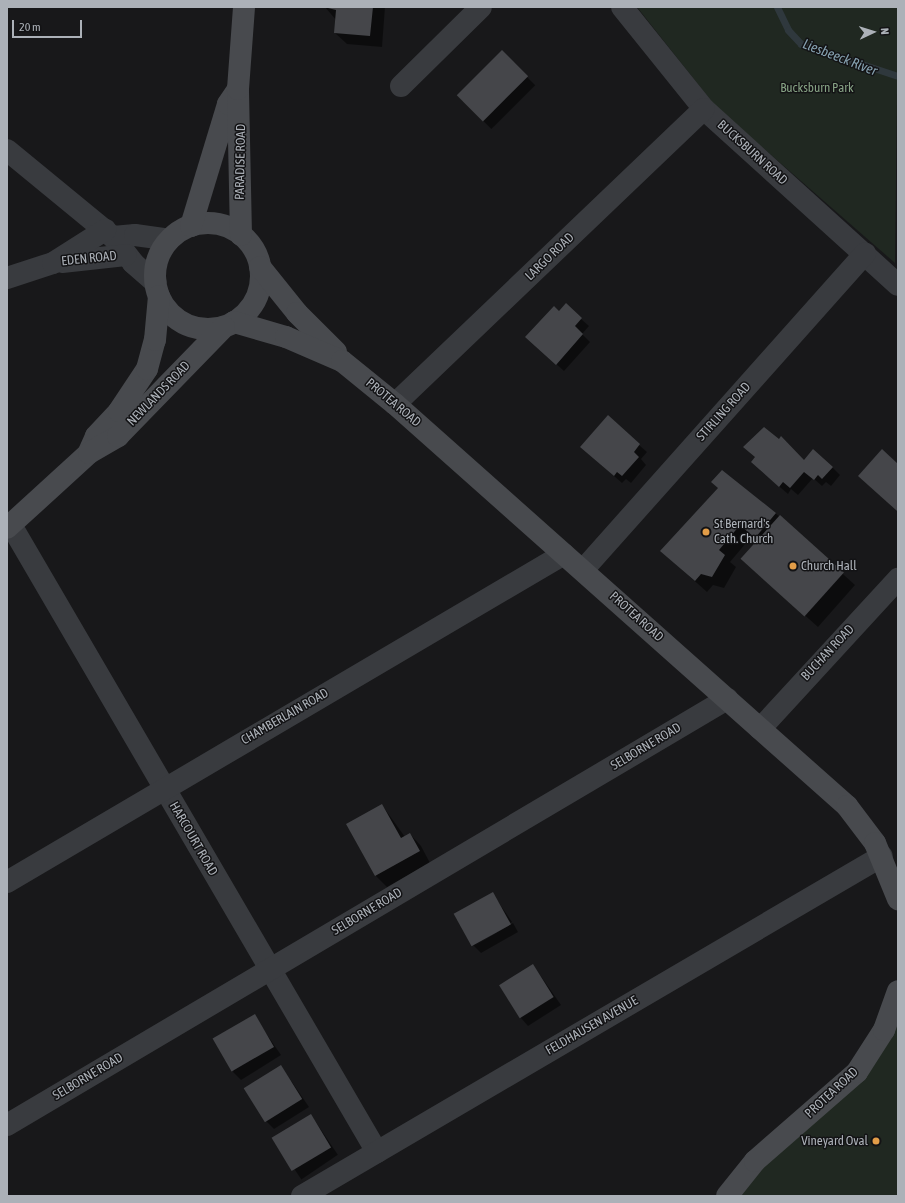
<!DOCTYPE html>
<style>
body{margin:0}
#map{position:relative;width:905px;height:1203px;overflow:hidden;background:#18181a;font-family:"Asap Condensed",sans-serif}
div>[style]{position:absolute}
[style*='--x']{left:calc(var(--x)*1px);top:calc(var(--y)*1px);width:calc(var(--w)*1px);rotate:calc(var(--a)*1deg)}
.green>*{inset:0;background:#202821}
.shadow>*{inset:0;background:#0007;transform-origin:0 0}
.stream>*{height:7px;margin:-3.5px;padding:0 3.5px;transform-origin:3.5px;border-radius:3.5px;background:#2f383d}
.building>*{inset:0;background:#45464a;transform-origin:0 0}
.street>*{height:22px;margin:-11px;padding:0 11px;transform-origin:11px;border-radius:11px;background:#393b3f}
.secondary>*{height:22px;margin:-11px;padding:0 11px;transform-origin:11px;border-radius:11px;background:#484a4e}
.secondary>.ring{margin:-11px;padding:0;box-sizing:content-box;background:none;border:22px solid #484a4e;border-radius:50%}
.dots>*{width:11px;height:11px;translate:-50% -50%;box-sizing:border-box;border:2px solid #131315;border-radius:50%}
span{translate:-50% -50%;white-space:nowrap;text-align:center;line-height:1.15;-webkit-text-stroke:3px #131315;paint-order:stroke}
.park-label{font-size:13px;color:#86a284}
.street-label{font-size:13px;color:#acb1b8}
.poi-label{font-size:13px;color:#acb1b8}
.left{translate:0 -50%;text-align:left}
.right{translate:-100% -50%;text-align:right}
.water-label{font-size:14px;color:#86a1b0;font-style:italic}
.frame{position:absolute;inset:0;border:8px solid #acb1b8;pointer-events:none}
.north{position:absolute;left:853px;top:12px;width:40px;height:40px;-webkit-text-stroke:3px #131315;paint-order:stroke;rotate:86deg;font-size:11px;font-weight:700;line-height:16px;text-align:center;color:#acb1b8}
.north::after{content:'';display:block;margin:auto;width:14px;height:18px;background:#acb1b8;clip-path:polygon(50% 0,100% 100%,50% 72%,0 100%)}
.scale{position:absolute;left:12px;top:20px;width:70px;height:18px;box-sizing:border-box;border:2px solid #acb1b8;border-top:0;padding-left:5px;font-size:12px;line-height:14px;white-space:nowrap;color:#acb1b8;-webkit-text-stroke:3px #131315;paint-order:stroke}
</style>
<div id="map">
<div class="green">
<i style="clip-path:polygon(637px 7px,898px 7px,895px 263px,716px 107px)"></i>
<i style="clip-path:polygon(898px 991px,898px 1196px,727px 1196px,845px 1086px)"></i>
</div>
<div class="shadow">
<i style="clip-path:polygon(325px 7px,385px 7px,382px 47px,347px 44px,335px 33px,336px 20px)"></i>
<i style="left:502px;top:52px;width:47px;height:62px;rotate:45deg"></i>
<i style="clip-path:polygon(559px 312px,581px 319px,589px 326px,582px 334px,590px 342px,564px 371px,534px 344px)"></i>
<i style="clip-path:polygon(639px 445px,647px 452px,641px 459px,646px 465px,631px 483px,626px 479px,622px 483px,589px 454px)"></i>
<i style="clip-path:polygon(882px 450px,898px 465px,898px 512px,867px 483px)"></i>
<i style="clip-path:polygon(804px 461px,832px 467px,840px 475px,831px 486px,826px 482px,822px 486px,813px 478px,798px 495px,791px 489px,788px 494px,760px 470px)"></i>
<i style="clip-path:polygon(722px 471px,780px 517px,855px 585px,818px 627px,754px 570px,758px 541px,752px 536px,730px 562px,736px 567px,724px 588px,713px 585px,707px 592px,661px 551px,719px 488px)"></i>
<i style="clip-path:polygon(382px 805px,405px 837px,410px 834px,421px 846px,430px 863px,387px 887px,376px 876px,347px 825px)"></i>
<i style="clip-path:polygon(492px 893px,512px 922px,474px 946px,513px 923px,518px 932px,481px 953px,473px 945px)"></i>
<i style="clip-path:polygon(533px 965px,561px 1005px,528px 1026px,521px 1018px)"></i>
<i style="clip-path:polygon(254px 1016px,281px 1055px,241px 1080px,233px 1072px)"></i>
<i style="clip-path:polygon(281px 1066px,309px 1107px,274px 1129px,266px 1121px)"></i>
<i style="left:311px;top:1115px;width:48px;height:44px;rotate:56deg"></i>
</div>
<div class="stream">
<i style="--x:777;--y:7;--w:25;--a:64"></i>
<i style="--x:788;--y:30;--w:19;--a:47"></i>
<i style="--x:801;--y:44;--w:102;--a:18.3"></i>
</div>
<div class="building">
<i style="clip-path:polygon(324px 7px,373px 7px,370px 36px,334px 33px,336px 10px)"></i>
<i style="left:502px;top:50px;width:37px;height:64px;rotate:45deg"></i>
<i style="clip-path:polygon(566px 303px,582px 318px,575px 326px,583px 334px,556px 365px,525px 337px,554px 306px,559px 311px)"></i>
<i style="clip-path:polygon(608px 415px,640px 444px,634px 452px,639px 457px,622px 476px,617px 472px,614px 476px,580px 447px)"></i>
<i style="clip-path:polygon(764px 427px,779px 439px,781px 436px,804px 460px,813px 449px,833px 467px,822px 479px,818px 475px,814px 480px,804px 472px,790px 488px,783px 482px,779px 487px,751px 462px,755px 457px,743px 447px)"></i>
<i style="clip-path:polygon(882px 449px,898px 464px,897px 511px,858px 476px)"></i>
<i style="clip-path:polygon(722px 470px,776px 513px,755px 538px,740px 525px,719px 550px,725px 555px,712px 577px,701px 574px,695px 581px,660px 551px,718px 488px,711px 482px)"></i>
<i style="left:780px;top:515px;width:86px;height:59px;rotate:42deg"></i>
<i style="clip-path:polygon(382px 804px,401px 838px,410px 833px,420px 851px,375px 876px,346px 824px)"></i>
<i style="left:493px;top:892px;width:37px;height:45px;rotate:61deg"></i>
<i style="left:533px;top:964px;width:39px;height:40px;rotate:58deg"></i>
<i style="left:255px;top:1014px;width:38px;height:49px;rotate:60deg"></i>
<i style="left:281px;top:1065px;width:40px;height:44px;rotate:58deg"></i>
<i style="left:311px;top:1114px;width:39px;height:46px;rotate:59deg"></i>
</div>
<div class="street">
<i style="--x:622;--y:7;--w:131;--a:51.2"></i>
<i style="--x:704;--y:109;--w:262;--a:42.2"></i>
<i style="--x:401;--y:86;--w:112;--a:-44.6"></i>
<i style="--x:7;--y:150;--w:137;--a:39.4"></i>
<i style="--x:113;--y:237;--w:33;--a:52"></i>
<i style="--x:133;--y:263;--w:30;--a:41"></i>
<i style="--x:113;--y:237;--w:22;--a:-5"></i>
<i style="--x:135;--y:235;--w:34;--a:8"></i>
<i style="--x:62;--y:262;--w:64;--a:-6.2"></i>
<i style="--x:7;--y:278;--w:48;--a:-18.1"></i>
<i style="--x:53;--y:263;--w:62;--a:-32.4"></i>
<i style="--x:395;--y:404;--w:427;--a:-43.7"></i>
<i style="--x:11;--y:525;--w:726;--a:59.73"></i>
<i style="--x:583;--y:570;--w:424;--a:-48.3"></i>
<i style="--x:760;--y:729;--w:204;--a:-47.4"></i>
<i style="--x:7;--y:882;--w:646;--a:-30.49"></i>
<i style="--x:7;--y:1125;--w:837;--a:-30.61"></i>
<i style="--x:302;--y:1196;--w:672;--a:-30.38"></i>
</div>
<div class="secondary">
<i class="ring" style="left:155px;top:223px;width:84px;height:84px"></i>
<i style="--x:191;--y:226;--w:127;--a:-73.1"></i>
<i style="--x:228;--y:104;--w:18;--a:-56"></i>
<i style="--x:241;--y:235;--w:146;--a:-91.2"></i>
<i style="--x:238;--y:89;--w:82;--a:-85.8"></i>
<i style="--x:260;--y:267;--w:59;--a:51.2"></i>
<i style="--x:297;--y:313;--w:55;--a:45"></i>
<i style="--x:234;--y:322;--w:54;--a:16.1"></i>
<i style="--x:286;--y:337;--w:61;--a:23.2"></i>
<i style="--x:342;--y:361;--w:68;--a:39.1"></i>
<i style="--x:395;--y:404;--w:605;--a:41.65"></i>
<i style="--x:847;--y:806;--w:46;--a:52.9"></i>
<i style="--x:875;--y:843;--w:61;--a:67.7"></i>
<i style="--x:89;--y:452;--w:17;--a:-66"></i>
<i style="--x:96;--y:436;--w:34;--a:-47"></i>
<i style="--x:119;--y:411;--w:50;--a:-56.3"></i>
<i style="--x:147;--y:369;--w:30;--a:-75"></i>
<i style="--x:155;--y:340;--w:44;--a:-84.8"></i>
<i style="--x:7;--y:528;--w:111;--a:-42.4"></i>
<i style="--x:89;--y:453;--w:34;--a:-30"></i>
<i style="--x:118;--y:436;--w:152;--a:-45.8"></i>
<i style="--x:727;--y:1196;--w:45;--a:-51.3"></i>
<i style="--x:755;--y:1161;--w:135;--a:-41.1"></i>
<i style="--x:857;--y:1072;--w:50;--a:-57.3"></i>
<i style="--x:884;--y:1030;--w:41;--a:-70.3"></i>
</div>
<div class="dots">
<i style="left:706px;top:532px;background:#e29d48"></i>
<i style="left:793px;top:566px;background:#e29d48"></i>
<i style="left:876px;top:1141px;background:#e29d48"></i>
</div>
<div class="park-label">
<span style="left:817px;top:88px">Bucksburn Park</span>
</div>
<div class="street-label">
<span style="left:752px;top:153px;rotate:42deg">BUCKSBURN ROAD</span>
<span style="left:241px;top:162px;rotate:-89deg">PARADISE ROAD</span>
<span style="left:550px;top:257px;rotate:-44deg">LARGO ROAD</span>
<span style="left:89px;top:259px;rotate:-6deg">EDEN ROAD</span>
<span style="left:159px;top:394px;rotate:-46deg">NEWLANDS ROAD</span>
<span style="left:393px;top:403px;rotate:40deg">PROTEA ROAD</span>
<span style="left:724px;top:412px;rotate:-48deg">STIRLING ROAD</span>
<span style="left:636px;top:617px;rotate:42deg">PROTEA ROAD</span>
<span style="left:828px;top:653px;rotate:-47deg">BUCHAN ROAD</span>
<span style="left:285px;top:717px;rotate:-30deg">CHAMBERLAIN ROAD</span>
<span style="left:646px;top:747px;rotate:-31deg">SELBORNE ROAD</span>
<span style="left:193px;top:839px;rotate:60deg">HARCOURT ROAD</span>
<span style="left:367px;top:912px;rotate:-31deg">SELBORNE ROAD</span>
<span style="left:592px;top:1026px;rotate:-30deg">FELDHAUSEN AVENUE</span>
<span style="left:88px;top:1077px;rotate:-31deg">SELBORNE ROAD</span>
<span style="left:832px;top:1093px;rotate:-43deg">PROTEA ROAD</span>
</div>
<div class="poi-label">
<span class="left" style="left:714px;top:532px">St Bernard's<br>Cath. Church</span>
<span class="left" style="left:801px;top:566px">Church Hall</span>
<span class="right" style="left:868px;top:1141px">Vineyard Oval</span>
</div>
<div class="water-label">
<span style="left:840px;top:57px;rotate:21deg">Liesbeeck River</span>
</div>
<div class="frame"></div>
<div class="north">N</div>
<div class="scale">20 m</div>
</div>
